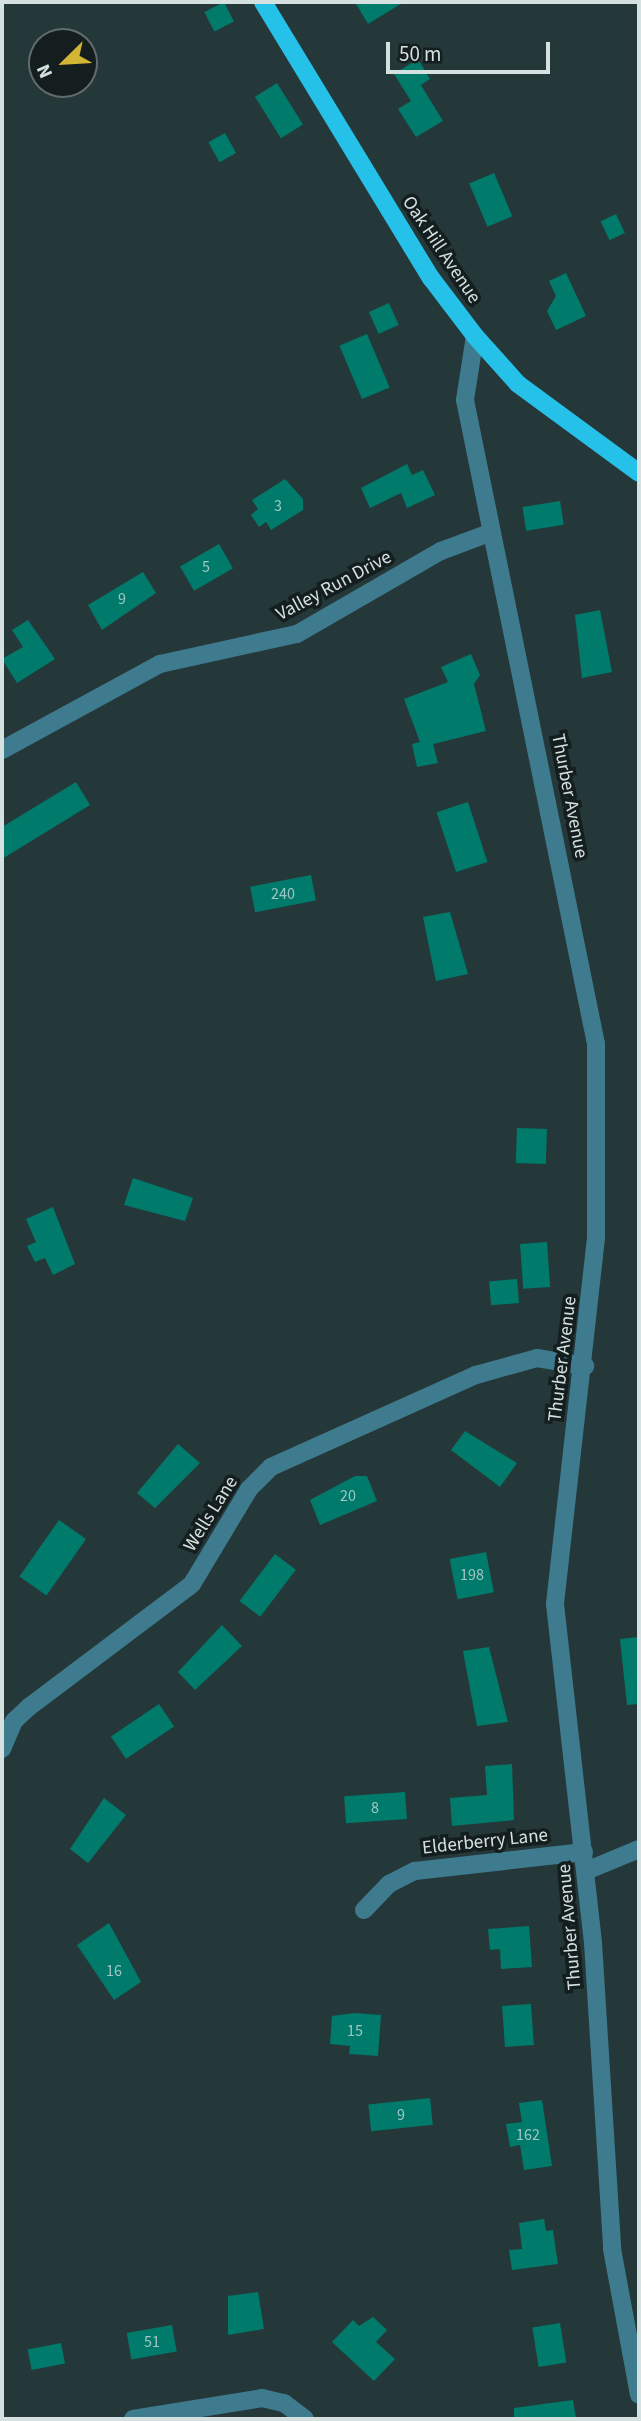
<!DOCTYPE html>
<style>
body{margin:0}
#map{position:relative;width:641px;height:2421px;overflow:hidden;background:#253839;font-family:"Source Sans 3",sans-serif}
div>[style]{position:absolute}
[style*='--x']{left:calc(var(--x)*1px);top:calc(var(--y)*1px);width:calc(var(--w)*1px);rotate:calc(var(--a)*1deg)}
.building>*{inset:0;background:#007a6a;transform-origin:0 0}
.minor>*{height:18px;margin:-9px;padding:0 9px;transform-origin:9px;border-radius:9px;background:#3f7b8f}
.major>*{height:18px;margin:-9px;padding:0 9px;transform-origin:9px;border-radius:9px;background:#26c1e9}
span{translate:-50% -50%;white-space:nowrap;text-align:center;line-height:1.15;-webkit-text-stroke:7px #151e1e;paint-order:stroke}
.number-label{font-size:16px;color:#a0c6c3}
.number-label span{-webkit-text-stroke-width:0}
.street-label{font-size:19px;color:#d5e0e1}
.frame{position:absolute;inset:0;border:4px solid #d5e0e1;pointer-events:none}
.north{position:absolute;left:28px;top:28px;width:70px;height:70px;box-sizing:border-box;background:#151e1e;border:2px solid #626c6c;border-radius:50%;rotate:246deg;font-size:19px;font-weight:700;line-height:28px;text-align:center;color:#d5e0e1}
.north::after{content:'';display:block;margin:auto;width:24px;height:32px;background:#d4b635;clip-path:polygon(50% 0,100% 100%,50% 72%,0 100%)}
.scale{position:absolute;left:386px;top:42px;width:164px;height:32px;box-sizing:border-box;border:4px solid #d5e0e1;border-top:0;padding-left:9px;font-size:21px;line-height:24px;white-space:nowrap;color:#d5e0e1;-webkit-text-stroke:5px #151e1e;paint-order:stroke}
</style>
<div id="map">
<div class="building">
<i style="left:224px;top:2px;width:22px;height:22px;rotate:63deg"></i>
<i style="clip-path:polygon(355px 2px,404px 2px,368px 24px)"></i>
<i style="clip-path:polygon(418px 59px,430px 79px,421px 85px,443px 121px,416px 137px,398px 109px,411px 101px,394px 74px)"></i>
<i style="left:277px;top:83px;width:49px;height:26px;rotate:58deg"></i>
<i style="left:225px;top:133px;width:23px;height:19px;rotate:61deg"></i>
<i style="left:494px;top:173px;width:47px;height:27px;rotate:67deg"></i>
<i style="left:616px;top:214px;width:21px;height:17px;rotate:65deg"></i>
<i style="clip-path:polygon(566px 273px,586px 316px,556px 330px,547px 311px,556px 296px,549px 281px)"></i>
<i style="left:389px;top:303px;width:24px;height:22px;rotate:66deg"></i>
<i style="left:367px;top:334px;width:58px;height:30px;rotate:67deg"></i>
<i style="clip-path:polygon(407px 464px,412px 475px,423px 470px,435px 495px,407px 508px,401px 493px,370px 508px,361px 488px)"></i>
<i style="clip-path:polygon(285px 479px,303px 499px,303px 510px,271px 530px,266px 522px,259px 527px,251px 515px,258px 509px,252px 500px)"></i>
<i style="left:560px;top:501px;width:24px;height:38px;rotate:81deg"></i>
<i style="left:219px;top:544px;width:28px;height:45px;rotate:60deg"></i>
<i style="clip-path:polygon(143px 572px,156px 593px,102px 630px,88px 605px)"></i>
<i style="clip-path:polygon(600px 610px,612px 672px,582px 678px,575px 615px)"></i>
<i style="clip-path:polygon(28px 620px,55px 659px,17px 683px,2px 659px,23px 647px,12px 630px)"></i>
<i style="clip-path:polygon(471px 654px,480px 675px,474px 684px,486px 731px,433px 744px,438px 763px,417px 767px,412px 744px,420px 742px,404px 699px,448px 682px,441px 667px)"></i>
<i style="clip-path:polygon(76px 782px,90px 805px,2px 859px,2px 827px)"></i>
<i style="left:468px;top:802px;width:63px;height:33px;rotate:72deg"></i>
<i style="left:311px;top:875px;width:26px;height:62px;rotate:79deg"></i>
<i style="clip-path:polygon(450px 912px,468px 974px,436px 981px,423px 917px)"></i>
<i style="left:517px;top:1128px;width:30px;height:35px;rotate:2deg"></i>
<i style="clip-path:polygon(133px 1178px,193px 1198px,185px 1221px,124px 1205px)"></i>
<i style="clip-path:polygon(53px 1207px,75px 1264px,53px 1275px,45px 1258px,35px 1262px,27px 1246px,36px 1242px,26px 1219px)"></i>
<i style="left:547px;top:1242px;width:45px;height:27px;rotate:86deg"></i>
<i style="left:517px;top:1279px;width:24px;height:28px;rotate:85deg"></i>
<i style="clip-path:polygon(465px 1431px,517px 1463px,500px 1487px,451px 1450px)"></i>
<i style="clip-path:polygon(178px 1444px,200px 1463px,155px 1508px,137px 1493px)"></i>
<i style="clip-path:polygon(355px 1476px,367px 1476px,377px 1501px,320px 1525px,310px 1500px)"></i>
<i style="left:59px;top:1520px;width:33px;height:69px;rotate:35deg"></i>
<i style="left:486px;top:1552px;width:41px;height:37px;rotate:79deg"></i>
<i style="left:275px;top:1554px;width:26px;height:59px;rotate:37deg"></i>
<i style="clip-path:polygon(222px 1625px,242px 1646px,195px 1690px,178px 1672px)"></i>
<i style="clip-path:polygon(639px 1637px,639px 1704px,627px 1705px,620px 1639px)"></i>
<i style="clip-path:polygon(489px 1647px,508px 1722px,477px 1726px,463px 1651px)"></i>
<i style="left:159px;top:1704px;width:27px;height:58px;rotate:56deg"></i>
<i style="clip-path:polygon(512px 1764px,514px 1820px,452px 1826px,450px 1798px,487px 1795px,485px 1766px)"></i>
<i style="left:405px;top:1792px;width:27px;height:61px;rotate:86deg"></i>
<i style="clip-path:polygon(104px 1798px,126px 1815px,88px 1863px,70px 1849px)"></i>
<i style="clip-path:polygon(109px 1923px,141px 1982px,114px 2000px,77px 1945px)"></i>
<i style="clip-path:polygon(529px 1926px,532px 1967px,501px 1969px,500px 1949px,490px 1950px,488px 1929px)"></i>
<i style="left:531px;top:2004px;width:41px;height:29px;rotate:86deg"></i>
<i style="clip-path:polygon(354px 2013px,381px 2015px,378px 2056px,349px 2054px,350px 2046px,330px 2044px,332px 2016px)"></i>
<i style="left:430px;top:2098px;width:27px;height:62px;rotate:84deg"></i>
<i style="clip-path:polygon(542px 2100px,552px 2166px,524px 2170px,520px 2145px,510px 2147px,506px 2124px,522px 2122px,519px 2103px)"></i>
<i style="clip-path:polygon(544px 2219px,546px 2231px,553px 2230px,558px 2264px,512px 2270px,509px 2250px,522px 2249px,519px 2223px)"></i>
<i style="clip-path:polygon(258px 2292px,264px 2329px,228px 2335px,228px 2296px)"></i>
<i style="clip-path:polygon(373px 2317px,387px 2330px,376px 2342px,395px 2359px,374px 2381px,332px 2342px,353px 2320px,359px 2326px)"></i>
<i style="left:560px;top:2323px;width:40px;height:28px;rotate:81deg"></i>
<i style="left:172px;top:2325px;width:27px;height:46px;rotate:80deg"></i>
<i style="left:61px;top:2343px;width:21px;height:34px;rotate:79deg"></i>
<i style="clip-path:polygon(573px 2400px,576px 2419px,514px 2419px,514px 2408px)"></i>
</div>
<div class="minor">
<i style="--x:475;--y:336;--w:65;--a:98.9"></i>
<i style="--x:465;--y:400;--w:657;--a:78.5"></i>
<i style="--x:596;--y:1044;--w:194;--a:90"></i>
<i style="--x:596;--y:1238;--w:368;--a:96.4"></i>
<i style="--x:555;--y:1604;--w:341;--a:83.6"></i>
<i style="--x:593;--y:1943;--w:307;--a:86.4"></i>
<i style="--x:612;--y:2249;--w:148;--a:79.5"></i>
<i style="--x:2;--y:750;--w:180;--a:-28.6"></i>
<i style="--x:160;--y:664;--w:140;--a:-12.4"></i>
<i style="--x:297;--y:634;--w:166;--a:-30"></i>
<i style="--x:441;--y:551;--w:54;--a:-20.4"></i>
<i style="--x:2;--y:1749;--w:30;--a:-67"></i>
<i style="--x:14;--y:1721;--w:21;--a:-43"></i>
<i style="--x:29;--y:1707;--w:204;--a:-37"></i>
<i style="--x:192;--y:1584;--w:111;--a:-59"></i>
<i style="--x:249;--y:1489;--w:31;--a:-45"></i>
<i style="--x:271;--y:1467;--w:225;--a:-24.2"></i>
<i style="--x:476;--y:1375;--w:63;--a:-15.6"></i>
<i style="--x:537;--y:1358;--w:49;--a:9.5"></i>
<i style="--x:586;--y:1871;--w:57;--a:-22.5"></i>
<i style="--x:364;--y:1910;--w:36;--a:-46"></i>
<i style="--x:389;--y:1884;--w:29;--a:-27"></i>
<i style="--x:415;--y:1871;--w:170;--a:-6.4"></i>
<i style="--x:133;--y:2419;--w:131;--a:-9.2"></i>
<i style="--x:262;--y:2398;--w:23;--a:13"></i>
<i style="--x:284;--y:2403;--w:26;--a:37"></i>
</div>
<div class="major">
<i style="--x:263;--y:2;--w:323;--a:58.7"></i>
<i style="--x:431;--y:278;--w:73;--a:52.8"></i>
<i style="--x:475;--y:336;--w:64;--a:48.1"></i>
<i style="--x:518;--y:384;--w:150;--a:36.3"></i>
</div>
<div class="number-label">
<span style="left:278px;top:506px">3</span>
<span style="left:206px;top:567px">5</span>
<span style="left:122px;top:599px">9</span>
<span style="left:283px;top:894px">240</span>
<span style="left:348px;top:1496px">20</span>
<span style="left:472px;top:1575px">198</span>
<span style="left:375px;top:1808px">8</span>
<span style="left:114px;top:1971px">16</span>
<span style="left:355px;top:2031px">15</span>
<span style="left:401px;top:2115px">9</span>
<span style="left:528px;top:2135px">162</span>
<span style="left:152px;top:2342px">51</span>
</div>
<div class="street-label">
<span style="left:441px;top:250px;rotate:56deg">Oak Hill Avenue</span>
<span style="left:334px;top:586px;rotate:-28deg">Valley Run Drive</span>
<span style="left:569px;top:796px;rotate:79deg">Thurber Avenue</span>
<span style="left:563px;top:1359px;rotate:-83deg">Thurber Avenue</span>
<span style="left:211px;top:1514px;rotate:-58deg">Wells Lane</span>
<span style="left:485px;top:1842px;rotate:-6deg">Elderberry Lane</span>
<span style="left:570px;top:1927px;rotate:-95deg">Thurber Avenue</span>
</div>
<div class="frame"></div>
<div class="north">N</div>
<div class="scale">50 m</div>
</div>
